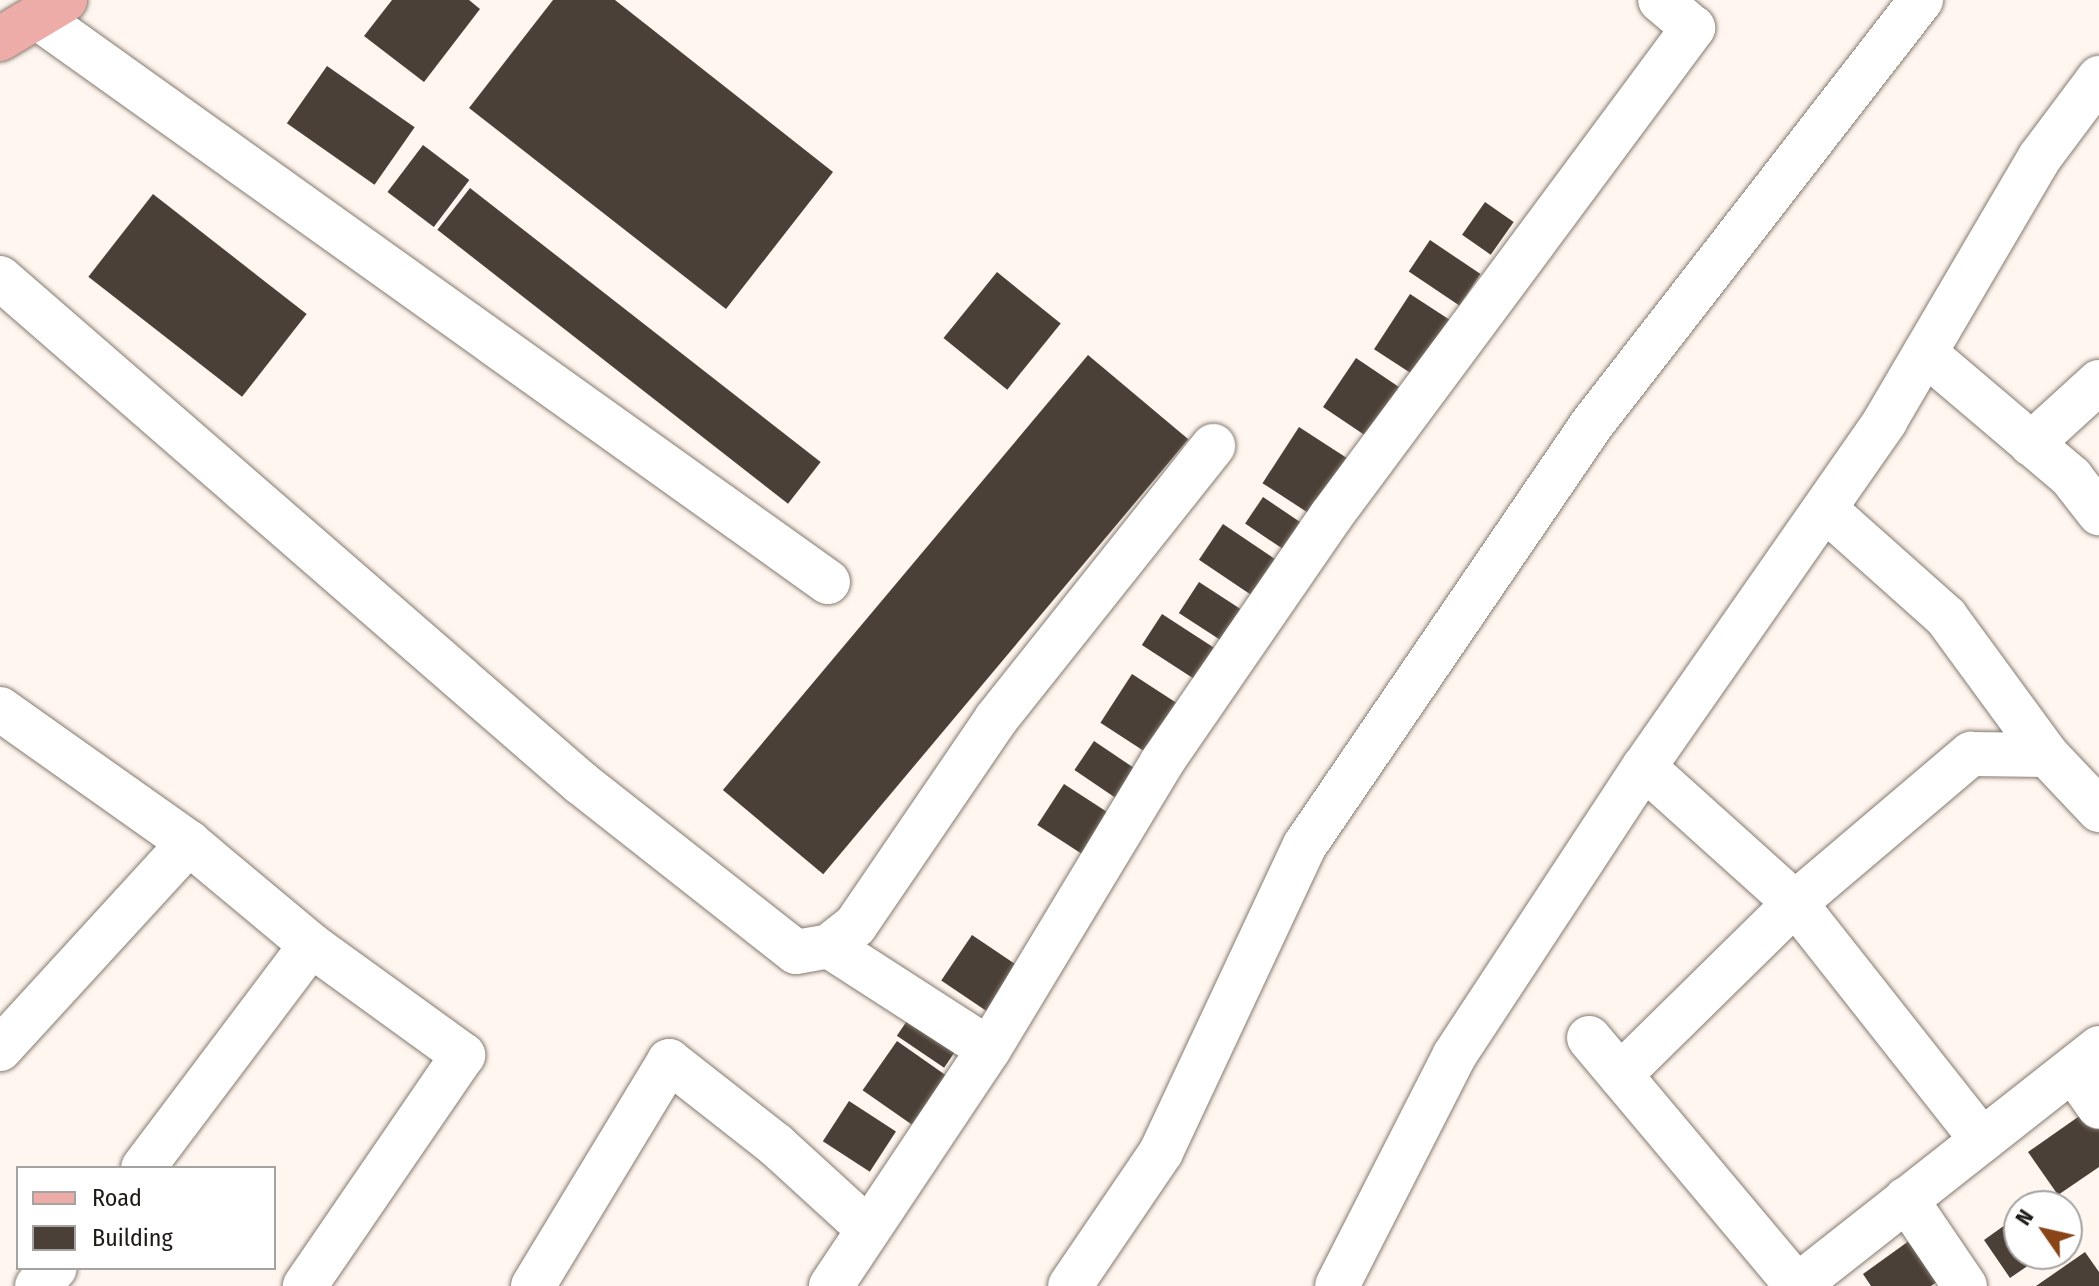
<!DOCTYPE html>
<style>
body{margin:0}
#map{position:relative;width:2099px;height:1286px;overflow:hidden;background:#fef6ef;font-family:"Fira Sans Condensed",sans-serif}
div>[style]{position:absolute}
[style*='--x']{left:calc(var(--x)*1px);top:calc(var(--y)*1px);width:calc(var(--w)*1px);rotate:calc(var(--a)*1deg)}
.building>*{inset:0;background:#4a4037;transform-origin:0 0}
.roads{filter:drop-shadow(0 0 2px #857a70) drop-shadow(0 0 2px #857a70)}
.minor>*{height:44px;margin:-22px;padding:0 22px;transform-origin:22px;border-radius:22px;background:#fff}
.major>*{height:44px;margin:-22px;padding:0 22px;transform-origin:22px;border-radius:22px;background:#edaca7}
span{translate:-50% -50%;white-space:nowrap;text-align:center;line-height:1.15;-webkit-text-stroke:8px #fff;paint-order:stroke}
.legend{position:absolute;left:16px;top:1166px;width:260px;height:104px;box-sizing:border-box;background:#fff;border:2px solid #a5a3a2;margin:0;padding:10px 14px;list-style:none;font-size:24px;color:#1e1a16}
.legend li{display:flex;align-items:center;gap:16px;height:40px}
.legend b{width:40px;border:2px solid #a5a3a2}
.north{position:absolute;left:2003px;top:1190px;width:80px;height:80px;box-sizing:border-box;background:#fff;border:2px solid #a5a3a2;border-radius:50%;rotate:304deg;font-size:22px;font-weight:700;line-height:32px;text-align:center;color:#1e1a16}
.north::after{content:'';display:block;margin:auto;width:28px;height:36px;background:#894518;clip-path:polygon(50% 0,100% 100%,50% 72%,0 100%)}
</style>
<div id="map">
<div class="building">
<i style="clip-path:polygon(392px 0,469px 0,480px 9px,424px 82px,364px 36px)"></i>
<i style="clip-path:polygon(553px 0,615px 0,833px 172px,726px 309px,469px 108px)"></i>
<i style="left:327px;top:66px;width:107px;height:70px;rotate:35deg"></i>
<i style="left:423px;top:145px;width:58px;height:59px;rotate:37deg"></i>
<i style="left:470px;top:188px;width:445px;height:53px;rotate:38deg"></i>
<i style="left:153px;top:194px;width:195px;height:105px;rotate:38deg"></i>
<i style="left:1485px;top:202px;width:35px;height:40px;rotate:35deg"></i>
<i style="left:1430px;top:240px;width:61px;height:38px;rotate:34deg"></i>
<i style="left:997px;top:272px;width:82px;height:85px;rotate:39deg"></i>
<i style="left:1410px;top:294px;width:56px;height:66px;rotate:33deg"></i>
<i style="left:1088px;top:355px;width:131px;height:568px;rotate:40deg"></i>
<i style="left:1356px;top:358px;width:59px;height:59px;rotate:34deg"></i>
<i style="left:1299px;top:427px;width:69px;height:67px;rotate:33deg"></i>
<i style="left:1263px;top:497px;width:55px;height:32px;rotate:34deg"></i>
<i style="left:1223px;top:524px;width:73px;height:43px;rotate:34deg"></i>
<i style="left:1199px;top:582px;width:61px;height:37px;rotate:33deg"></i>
<i style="left:1162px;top:614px;width:74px;height:37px;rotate:33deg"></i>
<i style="left:1132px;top:674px;width:67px;height:58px;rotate:33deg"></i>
<i style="left:1094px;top:741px;width:61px;height:35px;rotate:34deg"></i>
<i style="left:1064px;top:784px;width:62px;height:49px;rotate:33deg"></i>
<i style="left:972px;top:935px;width:63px;height:55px;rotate:34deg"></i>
<i style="left:917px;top:1006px;width:57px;height:36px;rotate:34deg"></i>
<i style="left:897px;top:1041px;width:60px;height:60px;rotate:35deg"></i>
<i style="left:849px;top:1101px;width:56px;height:48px;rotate:33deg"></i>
<i style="clip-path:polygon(2088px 1110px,2099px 1126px,2099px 1167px,2058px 1195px,2028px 1152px)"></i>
<i style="clip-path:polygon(2019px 1215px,2019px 1254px,2045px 1254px,2010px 1278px,1984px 1240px)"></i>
<i style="clip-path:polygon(1913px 1238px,1941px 1279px,1931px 1286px,1871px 1286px,1863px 1274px)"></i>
<i style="clip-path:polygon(2085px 1252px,2099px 1272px,2099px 1286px,2036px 1286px)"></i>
</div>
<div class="roads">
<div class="minor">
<i style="--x:37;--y:17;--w:972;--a:35.54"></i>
<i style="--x:0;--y:278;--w:770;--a:41"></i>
<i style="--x:581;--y:783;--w:273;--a:38.2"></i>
<i style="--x:796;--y:952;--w:34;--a:-10"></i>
<i style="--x:829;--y:946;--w:33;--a:-38"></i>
<i style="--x:855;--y:926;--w:250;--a:-55.7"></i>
<i style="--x:996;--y:719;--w:349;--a:-51.5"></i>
<i style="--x:1925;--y:353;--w:192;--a:40.3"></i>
<i style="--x:2071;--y:477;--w:46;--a:52.1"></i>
<i style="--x:2031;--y:444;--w:92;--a:-42.4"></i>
<i style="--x:1826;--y:510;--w:161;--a:41.7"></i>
<i style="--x:1946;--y:617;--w:171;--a:53.8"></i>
<i style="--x:0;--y:709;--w:232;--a:35.3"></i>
<i style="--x:1644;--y:767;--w:203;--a:42"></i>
<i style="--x:1795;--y:903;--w:302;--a:51.7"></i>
<i style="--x:829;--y:946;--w:190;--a:32.8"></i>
<i style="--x:1589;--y:1038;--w:324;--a:50"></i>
<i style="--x:0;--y:1049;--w:280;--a:-47.5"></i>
<i style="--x:189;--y:843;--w:159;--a:39.9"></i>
<i style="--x:311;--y:945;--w:188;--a:35.9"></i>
<i style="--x:463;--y:1055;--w:280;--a:124.4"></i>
<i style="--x:2073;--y:1070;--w:45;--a:54.9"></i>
<i style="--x:1620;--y:1075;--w:245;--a:-44.5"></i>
<i style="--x:1795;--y:903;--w:231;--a:-40.3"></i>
<i style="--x:1971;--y:754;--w:76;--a:0.8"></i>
<i style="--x:2047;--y:755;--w:76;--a:46.6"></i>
<i style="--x:143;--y:1168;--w:279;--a:-53"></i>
<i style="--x:1906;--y:1199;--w:105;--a:55.9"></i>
<i style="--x:37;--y:1286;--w:25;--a:-45"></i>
<i style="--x:533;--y:1286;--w:263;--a:-58.8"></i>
<i style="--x:669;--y:1061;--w:136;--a:38.1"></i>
<i style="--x:776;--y:1145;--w:125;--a:42.4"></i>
<i style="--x:831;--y:1286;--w:285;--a:-56.3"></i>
<i style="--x:989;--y:1049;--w:335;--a:-58.9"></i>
<i style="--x:1162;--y:762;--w:298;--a:-55.5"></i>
<i style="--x:1331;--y:516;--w:608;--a:-53.43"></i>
<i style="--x:1693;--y:28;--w:43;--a:-139.7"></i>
<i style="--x:1070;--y:1286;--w:162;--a:-55.8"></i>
<i style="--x:1161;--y:1152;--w:339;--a:-64.9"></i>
<i style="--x:1305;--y:845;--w:510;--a:-55.72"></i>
<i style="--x:1592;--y:424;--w:537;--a:-52.19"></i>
<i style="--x:1337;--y:1286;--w:258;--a:-63"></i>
<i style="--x:1454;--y:1056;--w:346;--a:-56.7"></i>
<i style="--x:1644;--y:767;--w:422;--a:-55.1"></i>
<i style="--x:1885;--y:421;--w:306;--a:-59.6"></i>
<i style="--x:2040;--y:157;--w:99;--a:-53.2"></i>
<i style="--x:1797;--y:1286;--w:385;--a:-38.2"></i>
</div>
<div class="major">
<i style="--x:0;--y:39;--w:76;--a:-31"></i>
</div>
</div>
<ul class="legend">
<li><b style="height:10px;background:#edaca7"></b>Road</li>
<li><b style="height:22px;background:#4a4037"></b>Building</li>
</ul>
<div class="north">N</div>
</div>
